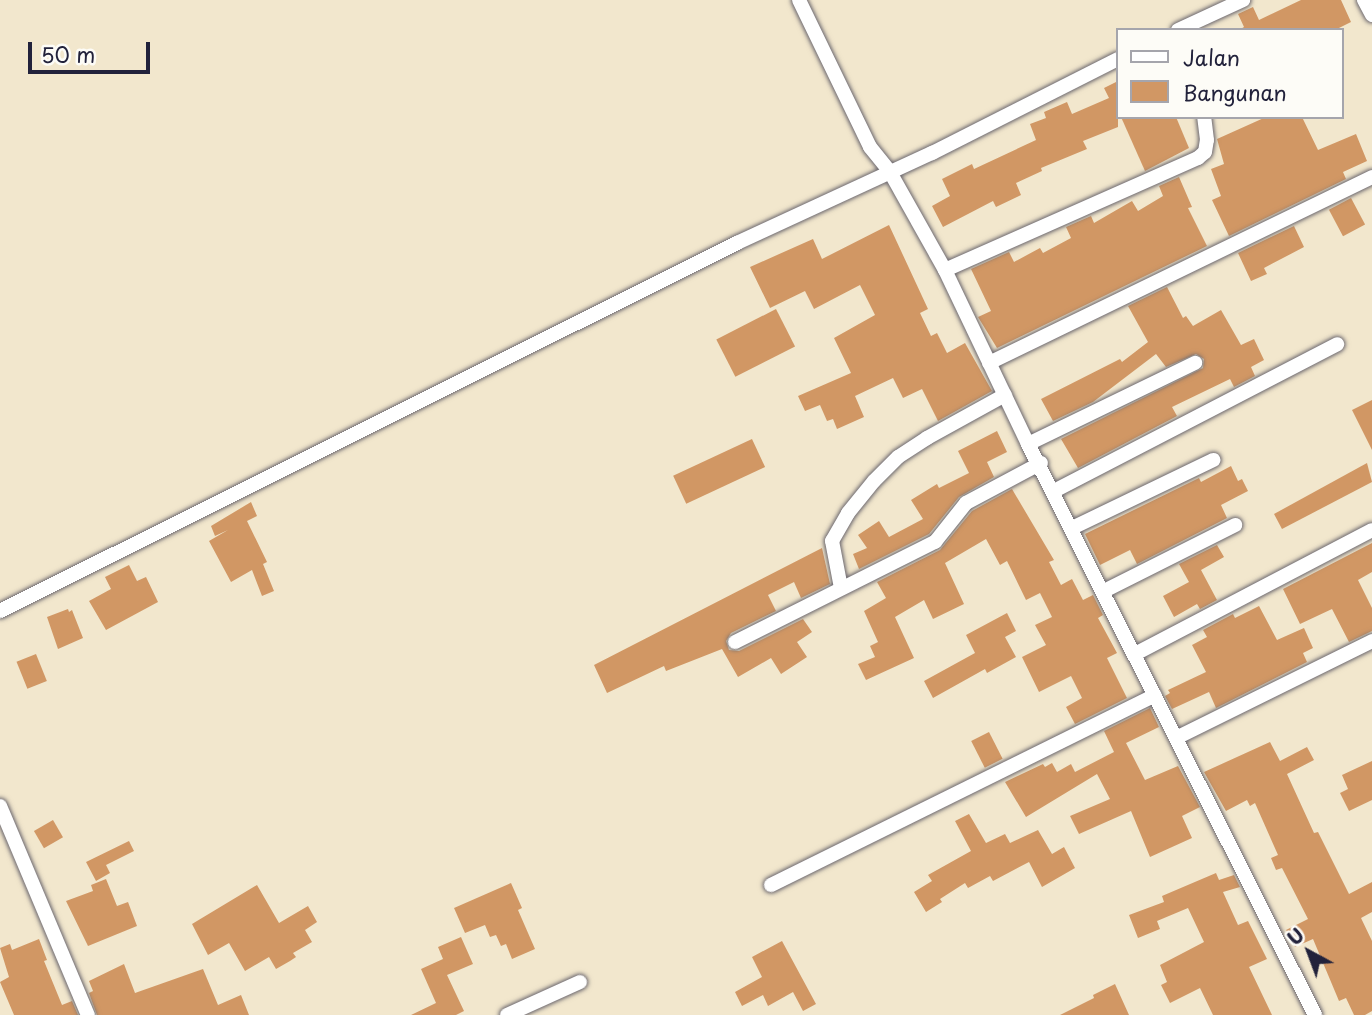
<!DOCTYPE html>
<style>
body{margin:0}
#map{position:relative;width:1372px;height:1015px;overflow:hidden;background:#f2e7cd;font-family:"Playpen Sans",sans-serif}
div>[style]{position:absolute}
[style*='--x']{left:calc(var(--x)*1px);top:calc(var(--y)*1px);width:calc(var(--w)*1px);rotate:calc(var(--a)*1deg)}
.building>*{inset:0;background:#d19764;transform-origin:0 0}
.roads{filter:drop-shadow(0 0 2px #6b676e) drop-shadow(0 0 2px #6b676e)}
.minor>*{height:14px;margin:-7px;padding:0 7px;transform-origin:7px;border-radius:7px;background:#fff}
span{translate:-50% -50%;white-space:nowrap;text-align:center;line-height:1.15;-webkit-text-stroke:7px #fdfcf7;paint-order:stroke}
.legend{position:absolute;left:1116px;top:28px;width:228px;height:91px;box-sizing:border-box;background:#fdfcf7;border:2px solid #a5a5ac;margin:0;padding:9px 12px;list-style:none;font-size:21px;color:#22223b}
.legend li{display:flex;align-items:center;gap:14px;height:35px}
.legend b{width:35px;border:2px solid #a5a5ac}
.north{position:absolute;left:1274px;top:917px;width:70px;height:70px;-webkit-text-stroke:5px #fdfcf7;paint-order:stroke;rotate:319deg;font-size:19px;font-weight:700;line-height:28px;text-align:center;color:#22223b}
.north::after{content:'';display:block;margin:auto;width:24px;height:32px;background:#22223b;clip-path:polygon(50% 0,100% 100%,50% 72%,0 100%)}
.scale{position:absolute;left:28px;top:42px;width:122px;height:32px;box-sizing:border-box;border:4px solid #22223b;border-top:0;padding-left:9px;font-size:21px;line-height:24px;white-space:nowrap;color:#22223b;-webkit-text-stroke:5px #fdfcf7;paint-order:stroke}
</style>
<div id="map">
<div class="building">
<i style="clip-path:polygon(1301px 0,1341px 0,1351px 22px,1335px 30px,1239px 30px,1244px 27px,1238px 14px,1253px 7px,1259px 20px)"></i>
<i style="clip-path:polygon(1118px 81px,1118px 127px,1083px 141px,1087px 149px,1041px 168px,1042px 171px,1016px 183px,1021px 195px,996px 207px,993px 201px,943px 227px,932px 206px,950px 196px,942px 179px,972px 164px,974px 169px,1036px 140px,1030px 124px,1046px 118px,1044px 112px,1067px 102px,1072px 114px,1109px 98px,1104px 88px)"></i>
<i style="clip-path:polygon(1121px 117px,1176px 117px,1189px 148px,1145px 171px)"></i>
<i style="clip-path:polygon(1266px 117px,1302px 117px,1318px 150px,1356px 134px,1367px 161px,1343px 172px,1346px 179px,1229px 236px,1212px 200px,1221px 196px,1211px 169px,1224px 164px,1217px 139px)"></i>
<i style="clip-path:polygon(1179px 177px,1192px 207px,1188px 208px,1207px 246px,997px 348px,978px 317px,991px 311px,971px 269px,1009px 252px,1014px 262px,1040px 248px,1043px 253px,1071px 238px,1066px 227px,1091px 216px,1094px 223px,1132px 201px,1138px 211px,1163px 196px,1159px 186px)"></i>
<i style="left:1351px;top:198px;width:30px;height:25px;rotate:62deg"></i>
<i style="clip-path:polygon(889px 225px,928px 309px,920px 313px,931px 336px,937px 333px,947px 353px,965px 343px,992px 391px,938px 421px,922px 389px,903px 398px,893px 378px,855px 396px,864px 417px,837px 429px,833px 419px,827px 421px,820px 405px,805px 411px,798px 396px,851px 373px,834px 338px,875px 315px,860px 285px,814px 309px,805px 291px,770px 308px,750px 267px,813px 239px,822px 259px)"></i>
<i style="clip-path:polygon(1294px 226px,1304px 247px,1264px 268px,1267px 274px,1251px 281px,1238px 253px)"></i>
<i style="clip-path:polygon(1167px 287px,1183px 318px,1186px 316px,1193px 326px,1221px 310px,1241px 345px,1254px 339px,1264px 360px,1251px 367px,1255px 376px,1234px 387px,1230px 379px,1172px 407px,1177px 416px,1078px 468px,1061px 439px,1203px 368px,1204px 359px,1196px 354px,1166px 367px,1156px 354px,1093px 402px,1053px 421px,1041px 399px,1120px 359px,1122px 362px,1148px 342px,1128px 306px)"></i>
<i style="left:776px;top:309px;width:42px;height:67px;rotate:63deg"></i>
<i style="clip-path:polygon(1372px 400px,1372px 450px,1352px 410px)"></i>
<i style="clip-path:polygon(997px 431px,1007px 452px,987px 462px,994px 477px,959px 497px,929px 534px,859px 569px,853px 554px,867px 548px,858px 535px,879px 521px,889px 537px,923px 519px,911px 500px,937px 484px,939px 488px,969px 473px,958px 451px)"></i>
<i style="left:752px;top:439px;width:31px;height:87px;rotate:65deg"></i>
<i style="clip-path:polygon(1367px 463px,1372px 482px,1282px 529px,1274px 514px)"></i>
<i style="clip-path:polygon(1231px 466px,1238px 481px,1242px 479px,1248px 491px,1221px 505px,1227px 518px,1137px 564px,1130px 550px,1100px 565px,1085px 534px,1199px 478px,1201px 482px)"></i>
<i style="clip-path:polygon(1012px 489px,1054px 560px,1049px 562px,1061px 585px,1072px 579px,1083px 600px,1093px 595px,1103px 615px,1098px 618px,1117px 653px,1107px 658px,1127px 698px,1075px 724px,1066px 707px,1082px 698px,1071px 676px,1039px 692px,1022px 657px,1046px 645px,1035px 625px,1052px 617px,1040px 593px,1026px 600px,1007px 561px,1000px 565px,986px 539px,945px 563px,964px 604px,933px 619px,924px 600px,895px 617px,914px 658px,866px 680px,858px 664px,875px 657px,870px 646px,878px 642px,864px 611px,886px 598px,877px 582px,940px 550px,972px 511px)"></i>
<i style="clip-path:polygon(251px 502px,257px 516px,247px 521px,267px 562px,263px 564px,274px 591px,262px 596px,252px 570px,231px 582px,209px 541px,228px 530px,215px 536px,211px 526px)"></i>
<i style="clip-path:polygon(1372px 543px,1372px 572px,1358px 580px,1372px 608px,1372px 631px,1349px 642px,1332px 609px,1300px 624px,1283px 589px)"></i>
<i style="clip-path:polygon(1217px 545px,1224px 557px,1201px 570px,1217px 600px,1200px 609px,1197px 604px,1174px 617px,1163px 596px,1189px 582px,1179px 564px)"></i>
<i style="clip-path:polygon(822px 548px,830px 584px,801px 598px,794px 582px,768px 595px,776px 611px,731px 633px,726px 641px,729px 650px,739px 651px,803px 619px,812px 632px,797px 642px,807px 657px,781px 674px,771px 658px,738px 677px,722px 649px,666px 671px,664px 666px,607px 693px,594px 665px)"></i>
<i style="clip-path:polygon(129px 565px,137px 581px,146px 577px,158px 602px,106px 630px,89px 601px,111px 589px,105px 577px)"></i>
<i style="clip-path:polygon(1259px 606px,1277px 640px,1304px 628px,1313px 648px,1303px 653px,1307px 662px,1216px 708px,1209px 692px,1172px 709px,1165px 696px,1170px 693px,1168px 690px,1206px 672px,1192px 645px,1207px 637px,1203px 630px,1233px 614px,1235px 618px)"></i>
<i style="clip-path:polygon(68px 609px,69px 612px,72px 610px,83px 638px,58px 649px,47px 617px)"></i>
<i style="clip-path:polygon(1007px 613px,1016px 631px,1005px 637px,1016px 657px,987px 673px,985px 669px,933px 698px,924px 681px,975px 653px,966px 635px)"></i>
<i style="left:36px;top:654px;width:29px;height:21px;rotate:68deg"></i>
<i style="clip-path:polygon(1150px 708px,1159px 727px,1126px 743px,1145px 780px,1178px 766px,1200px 807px,1182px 816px,1192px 838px,1150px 857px,1131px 811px,1079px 834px,1070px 816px,1110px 799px,1097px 774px,1026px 817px,1005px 782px,1043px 764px,1045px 767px,1052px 763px,1057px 772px,1071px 764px,1075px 772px,1114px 752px,1104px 731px)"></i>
<i style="left:989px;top:732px;width:30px;height:20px;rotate:63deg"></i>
<i style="clip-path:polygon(1270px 742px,1280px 761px,1307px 747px,1314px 760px,1287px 774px,1314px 833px,1318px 832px,1349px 894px,1372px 882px,1372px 912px,1361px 918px,1372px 941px,1372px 1011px,1365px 1015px,1354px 1015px,1346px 998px,1339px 1001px,1313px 939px,1295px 947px,1286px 930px,1308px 919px,1282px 868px,1276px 870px,1271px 858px,1278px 855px,1255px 803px,1250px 806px,1247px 800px,1226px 811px,1204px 772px)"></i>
<i style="clip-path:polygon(1372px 761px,1372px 800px,1349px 811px,1340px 793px,1348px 789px,1342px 775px)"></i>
<i style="clip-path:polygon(969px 814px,986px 843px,1005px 834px,1010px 843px,1038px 830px,1052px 854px,1064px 847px,1075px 868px,1042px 887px,1029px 862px,993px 881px,990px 876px,968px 888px,965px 883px,940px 899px,942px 902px,926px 912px,914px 892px,932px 881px,928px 875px,971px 851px,955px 821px)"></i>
<i style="left:53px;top:820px;width:20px;height:22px;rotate:60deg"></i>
<i style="clip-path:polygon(129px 841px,134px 851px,106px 865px,110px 873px,96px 881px,86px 862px)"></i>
<i style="clip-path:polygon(1216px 873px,1219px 880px,1234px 875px,1240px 887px,1223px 892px,1238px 925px,1248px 921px,1267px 959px,1249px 967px,1272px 1015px,1213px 1015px,1200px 988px,1170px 1003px,1161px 985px,1167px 982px,1160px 965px,1204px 942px,1188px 908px,1157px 921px,1160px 929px,1138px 938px,1129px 915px,1164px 902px,1162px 896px)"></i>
<i style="clip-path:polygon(106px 879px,117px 906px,128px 902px,137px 926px,88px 946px,66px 901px,93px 891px,91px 885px)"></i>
<i style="clip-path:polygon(511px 883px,522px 908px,518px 910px,535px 949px,512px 959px,506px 944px,501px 946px,496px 935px,490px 937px,485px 925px,465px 933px,454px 908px)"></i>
<i style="clip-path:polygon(257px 885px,279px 923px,308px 906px,317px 922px,305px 930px,312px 942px,293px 953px,296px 957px,290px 961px,276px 969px,269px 957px,245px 971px,229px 943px,208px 955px,192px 924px)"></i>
<i style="clip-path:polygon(461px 937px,473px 964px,447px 975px,464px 1011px,456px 1015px,411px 1015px,436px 1003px,421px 969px,443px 959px,438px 947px)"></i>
<i style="clip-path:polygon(39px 939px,47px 960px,44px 961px,62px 1005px,72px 1001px,78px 1015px,14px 1015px,0 982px,9px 977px,0 948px,10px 944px,12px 950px)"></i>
<i style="clip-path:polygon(782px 941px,816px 1004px,803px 1011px,793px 992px,768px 1006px,763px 995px,742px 1006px,735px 992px,762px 977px,752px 957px)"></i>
<i style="clip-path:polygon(124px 964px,135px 993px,203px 969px,218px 1005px,241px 995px,249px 1015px,97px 1015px,89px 993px,93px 991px,89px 981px)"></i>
<i style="clip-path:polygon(1115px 984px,1129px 1015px,1060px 1015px,1094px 998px,1093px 995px)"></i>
</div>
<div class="roads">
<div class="minor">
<i style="--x:799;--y:0;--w:163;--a:64.2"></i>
<i style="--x:870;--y:147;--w:32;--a:51"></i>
<i style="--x:890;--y:172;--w:112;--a:60.7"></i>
<i style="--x:945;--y:270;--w:193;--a:64.5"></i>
<i style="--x:1028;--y:444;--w:639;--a:63.31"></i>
<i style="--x:1364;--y:0;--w:17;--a:62"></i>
<i style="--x:1178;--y:30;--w:72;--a:-24.8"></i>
<i style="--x:945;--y:270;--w:277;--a:-23.9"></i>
<i style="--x:1198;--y:158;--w:9;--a:-41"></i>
<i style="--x:1205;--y:152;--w:12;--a:-81"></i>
<i style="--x:1207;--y:140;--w:23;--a:-97"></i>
<i style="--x:989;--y:363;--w:426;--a:-25.9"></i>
<i style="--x:1028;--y:444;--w:186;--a:-25.9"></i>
<i style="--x:1054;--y:491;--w:319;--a:-27.4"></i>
<i style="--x:1072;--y:528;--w:157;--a:-25.7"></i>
<i style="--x:841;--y:588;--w:48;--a:-100.8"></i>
<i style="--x:832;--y:541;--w:32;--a:-60"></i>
<i style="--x:848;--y:513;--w:41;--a:-50.9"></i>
<i style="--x:874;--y:481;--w:34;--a:-45"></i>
<i style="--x:898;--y:457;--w:35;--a:-33"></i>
<i style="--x:927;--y:438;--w:89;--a:-28.9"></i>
<i style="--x:1104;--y:591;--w:147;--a:-26.7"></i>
<i style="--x:0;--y:611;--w:824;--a:-26.53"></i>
<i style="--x:737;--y:243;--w:215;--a:-24.8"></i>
<i style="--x:932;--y:153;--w:208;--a:-26.8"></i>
<i style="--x:735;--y:642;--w:224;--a:-26.6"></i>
<i style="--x:935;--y:542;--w:50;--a:-51.5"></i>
<i style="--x:966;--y:503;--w:85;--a:-28.1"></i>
<i style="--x:1135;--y:654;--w:267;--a:-27.6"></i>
<i style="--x:1176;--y:738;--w:219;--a:-26.3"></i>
<i style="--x:0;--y:806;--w:227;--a:67.2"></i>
<i style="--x:771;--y:885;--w:428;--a:-26.3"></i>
<i style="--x:507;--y:1015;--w:80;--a:-24.3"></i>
</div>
</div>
<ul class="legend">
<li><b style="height:9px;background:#fff"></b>Jalan</li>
<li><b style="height:19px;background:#d19764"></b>Bangunan</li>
</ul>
<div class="north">U</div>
<div class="scale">50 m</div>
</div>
